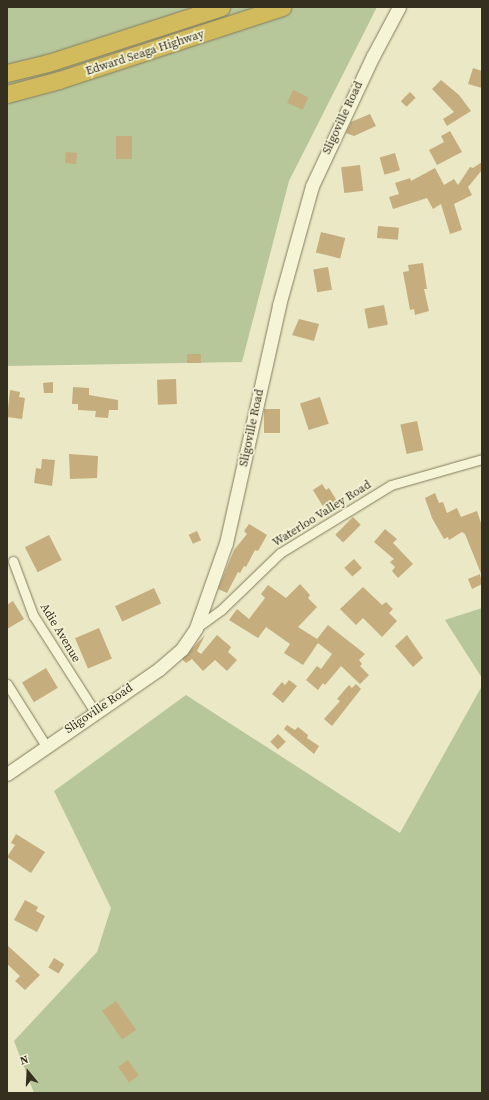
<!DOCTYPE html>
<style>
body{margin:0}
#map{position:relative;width:489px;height:1100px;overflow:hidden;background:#eae8c5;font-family:"Source Serif 4",serif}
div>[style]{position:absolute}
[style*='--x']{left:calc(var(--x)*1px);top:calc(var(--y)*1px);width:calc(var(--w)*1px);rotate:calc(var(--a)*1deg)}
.green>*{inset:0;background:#b7c79a}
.building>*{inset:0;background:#c5ad7e;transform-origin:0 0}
.roads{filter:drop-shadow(0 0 1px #837b5c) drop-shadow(0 0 1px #837b5c)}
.street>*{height:9px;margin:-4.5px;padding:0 4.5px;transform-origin:4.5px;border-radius:4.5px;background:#f6f4d7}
.secondary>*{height:13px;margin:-6.5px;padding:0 6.5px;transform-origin:6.5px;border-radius:6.5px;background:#f6f4d7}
.highway>*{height:17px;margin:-8.5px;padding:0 8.5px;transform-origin:8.5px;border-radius:8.5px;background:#d2bb5c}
span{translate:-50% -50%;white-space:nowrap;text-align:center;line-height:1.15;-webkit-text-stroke:3.5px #f2f1d4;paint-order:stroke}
.street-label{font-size:12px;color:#352f1f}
.frame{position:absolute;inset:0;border:8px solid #352f1f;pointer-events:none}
.north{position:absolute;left:8px;top:1052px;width:40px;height:40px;-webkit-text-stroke:3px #f2f1d4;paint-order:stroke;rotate:342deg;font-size:11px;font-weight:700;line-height:16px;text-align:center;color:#352f1f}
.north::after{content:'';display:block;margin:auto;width:14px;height:18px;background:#352f1f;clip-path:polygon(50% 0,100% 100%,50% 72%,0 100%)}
</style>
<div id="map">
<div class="green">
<i style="clip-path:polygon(7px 7px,377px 7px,289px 181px,242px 362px,7px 366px)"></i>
<i style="clip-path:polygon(482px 608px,482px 678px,445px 620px)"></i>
<i style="clip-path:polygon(482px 686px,482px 1093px,34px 1093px,14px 1041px,97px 952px,111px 908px,54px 791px,186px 695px,400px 833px)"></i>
</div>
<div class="building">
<i style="clip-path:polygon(473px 68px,482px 71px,482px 88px,468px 84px)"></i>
<i style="clip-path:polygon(441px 80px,459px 95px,471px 111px,447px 126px,443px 119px,454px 112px,432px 89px)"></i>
<i style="left:293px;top:90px;width:17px;height:14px;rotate:25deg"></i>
<i style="left:410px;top:92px;width:8px;height:13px;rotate:45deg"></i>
<i style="clip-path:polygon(370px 114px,376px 126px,354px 136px,346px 133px,351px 122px)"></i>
<i style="clip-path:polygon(450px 131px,462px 152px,437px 165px,429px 150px,444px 142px,441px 136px)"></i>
<i style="left:116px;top:136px;width:16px;height:23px"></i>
<i style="left:66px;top:152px;width:11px;height:11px;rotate:5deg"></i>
<i style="left:395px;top:153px;width:18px;height:16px;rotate:74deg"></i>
<i style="clip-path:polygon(482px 162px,482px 170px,468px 187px,472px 195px,454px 204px,462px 230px,450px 234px,441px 204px,433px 209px,427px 198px,393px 209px,389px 197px,399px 194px,395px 183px,410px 178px,411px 181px,435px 168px,444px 185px,454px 179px,458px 185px,470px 167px,473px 168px)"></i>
<i style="left:360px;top:165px;width:26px;height:19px;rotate:83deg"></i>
<i style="left:378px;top:226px;width:21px;height:12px;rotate:5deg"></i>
<i style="left:321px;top:232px;width:25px;height:21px;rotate:14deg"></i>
<i style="clip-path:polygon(423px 263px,427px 289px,424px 289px,429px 311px,415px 315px,414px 309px,410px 310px,403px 272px,409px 271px,408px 265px)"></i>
<i style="left:328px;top:267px;width:23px;height:15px;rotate:80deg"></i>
<i style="left:384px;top:305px;width:20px;height:20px;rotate:79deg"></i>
<i style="clip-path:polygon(299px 319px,319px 324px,314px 341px,292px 335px)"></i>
<i style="left:187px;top:354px;width:14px;height:9px"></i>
<i style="left:176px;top:379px;width:25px;height:19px;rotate:88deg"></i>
<i style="clip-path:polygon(53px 382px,53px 393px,44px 393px,43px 383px)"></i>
<i style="clip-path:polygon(73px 387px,89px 388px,89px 395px,118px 400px,118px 410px,109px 410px,108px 418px,95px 417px,96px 411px,78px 410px,78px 404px,72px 404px)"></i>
<i style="clip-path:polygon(10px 390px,20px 392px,19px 397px,25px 398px,22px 419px,7px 417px)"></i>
<i style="left:320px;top:397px;width:28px;height:21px;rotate:72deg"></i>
<i style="left:264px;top:409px;width:16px;height:24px"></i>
<i style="left:417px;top:421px;width:30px;height:17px;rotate:78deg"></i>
<i style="clip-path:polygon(69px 454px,98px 456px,97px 478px,70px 479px)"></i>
<i style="clip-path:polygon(42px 459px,55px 460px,52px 486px,34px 483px,36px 468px,41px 469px)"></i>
<i style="clip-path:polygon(322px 484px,326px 490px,329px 488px,337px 501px,324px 508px,313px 490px)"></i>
<i style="clip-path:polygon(435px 493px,439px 503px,443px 502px,447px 513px,457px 508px,461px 517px,477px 511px,482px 526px,482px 576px,465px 534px,462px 532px,449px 540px,448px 537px,444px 539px,432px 518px,425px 498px)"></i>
<i style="left:353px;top:517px;width:11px;height:25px;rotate:45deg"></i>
<i style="clip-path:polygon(249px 524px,267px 535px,258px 551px,255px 550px,246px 567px,244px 566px,240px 573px,238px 572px,227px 593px,218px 589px,234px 550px,247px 534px,244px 531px)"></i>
<i style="clip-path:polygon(385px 529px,397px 539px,393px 543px,413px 564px,398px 578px,392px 571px,395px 567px,390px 562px,394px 559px,374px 542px)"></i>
<i style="left:197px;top:531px;width:10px;height:9px;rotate:66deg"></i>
<i style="left:49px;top:535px;width:28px;height:27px;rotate:63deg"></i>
<i style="left:354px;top:559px;width:12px;height:13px;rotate:48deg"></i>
<i style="clip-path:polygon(480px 574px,482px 584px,472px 589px,468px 579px)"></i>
<i style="clip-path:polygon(300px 584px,310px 595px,308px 598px,317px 607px,298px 627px,317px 639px,328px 625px,365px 654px,359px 660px,362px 664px,360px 666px,369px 675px,360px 684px,341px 666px,325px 685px,323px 683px,318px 690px,306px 680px,317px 666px,321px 669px,332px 654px,318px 643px,303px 665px,284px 653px,290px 644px,266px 627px,258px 638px,229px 620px,237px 609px,249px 619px,265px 598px,261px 594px,268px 585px,286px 598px)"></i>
<i style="clip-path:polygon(363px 587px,382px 605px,386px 602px,393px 609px,389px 613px,397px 621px,382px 637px,363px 618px,356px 625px,340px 609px)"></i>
<i style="left:154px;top:588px;width:17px;height:43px;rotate:65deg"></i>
<i style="clip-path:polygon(13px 601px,24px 619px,7px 629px,7px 605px)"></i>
<i style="left:99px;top:628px;width:33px;height:26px;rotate:67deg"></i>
<i style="clip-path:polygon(205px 635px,197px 651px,201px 654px,217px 635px,231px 647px,228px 652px,237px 660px,227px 671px,215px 660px,203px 671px,192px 659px,186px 663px,182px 659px)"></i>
<i style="clip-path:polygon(407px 635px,423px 658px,413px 667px,395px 646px)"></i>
<i style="left:46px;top:668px;width:23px;height:28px;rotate:59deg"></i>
<i style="clip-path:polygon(289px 680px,297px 686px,283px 703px,272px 694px,282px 682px,285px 685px)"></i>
<i style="clip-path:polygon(356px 684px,361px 689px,332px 726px,324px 719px,340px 701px,337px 699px,349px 685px,352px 688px)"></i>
<i style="clip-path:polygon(287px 725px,295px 730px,298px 727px,308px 735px,307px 738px,319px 746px,314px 754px,284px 729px)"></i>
<i style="left:278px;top:734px;width:11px;height:11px;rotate:45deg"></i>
<i style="clip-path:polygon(16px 834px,45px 852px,31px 873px,7px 857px,15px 845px,11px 843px)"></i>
<i style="clip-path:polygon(25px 900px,38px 907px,36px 911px,45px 916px,37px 932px,14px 920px)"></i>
<i style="clip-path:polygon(7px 945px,40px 975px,25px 990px,15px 981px,20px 976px,7px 964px)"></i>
<i style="left:54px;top:958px;width:12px;height:11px;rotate:31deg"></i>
<i style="left:116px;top:1001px;width:35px;height:17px;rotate:55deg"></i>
<i style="left:128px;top:1060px;width:19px;height:12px;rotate:55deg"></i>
</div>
<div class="roads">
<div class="street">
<i style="--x:13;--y:561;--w:58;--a:69.7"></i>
<i style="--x:33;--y:615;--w:115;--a:57.4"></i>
<i style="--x:196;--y:628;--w:31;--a:-36"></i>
<i style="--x:221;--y:610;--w:82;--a:-44"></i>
<i style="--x:280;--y:553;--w:130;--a:-31.5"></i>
<i style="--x:391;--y:485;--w:95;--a:-15.9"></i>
<i style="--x:7;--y:684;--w:73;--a:57.8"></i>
</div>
<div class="secondary">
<i style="--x:7;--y:774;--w:185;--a:-34.6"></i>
<i style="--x:159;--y:669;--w:30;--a:-41"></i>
<i style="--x:182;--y:649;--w:25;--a:-56"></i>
<i style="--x:196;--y:628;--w:90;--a:-70.6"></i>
<i style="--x:226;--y:543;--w:244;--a:-77.4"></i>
<i style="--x:279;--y:305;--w:123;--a:-74.5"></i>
<i style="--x:312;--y:186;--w:144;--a:-64.9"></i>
<i style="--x:373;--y:56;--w:55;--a:-62"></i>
</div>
<div class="highway">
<i style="--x:7;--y:73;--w:42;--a:-13.7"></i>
<i style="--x:48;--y:63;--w:182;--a:-17.9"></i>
<i style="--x:7;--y:94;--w:54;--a:-15.1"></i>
<i style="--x:59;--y:80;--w:235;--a:-18.1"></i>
</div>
</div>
<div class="street-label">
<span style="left:145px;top:53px;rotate:-18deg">Edward Seaga Highway</span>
<span style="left:343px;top:118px;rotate:-65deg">Sligoville Road</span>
<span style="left:252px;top:428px;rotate:-78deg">Sligoville Road</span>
<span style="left:322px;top:514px;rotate:-32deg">Waterloo Valley Road</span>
<span style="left:60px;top:633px;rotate:59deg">Adie Avenue</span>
<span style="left:99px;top:709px;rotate:-34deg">Sligoville Road</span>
</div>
<div class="frame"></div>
<div class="north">N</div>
</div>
